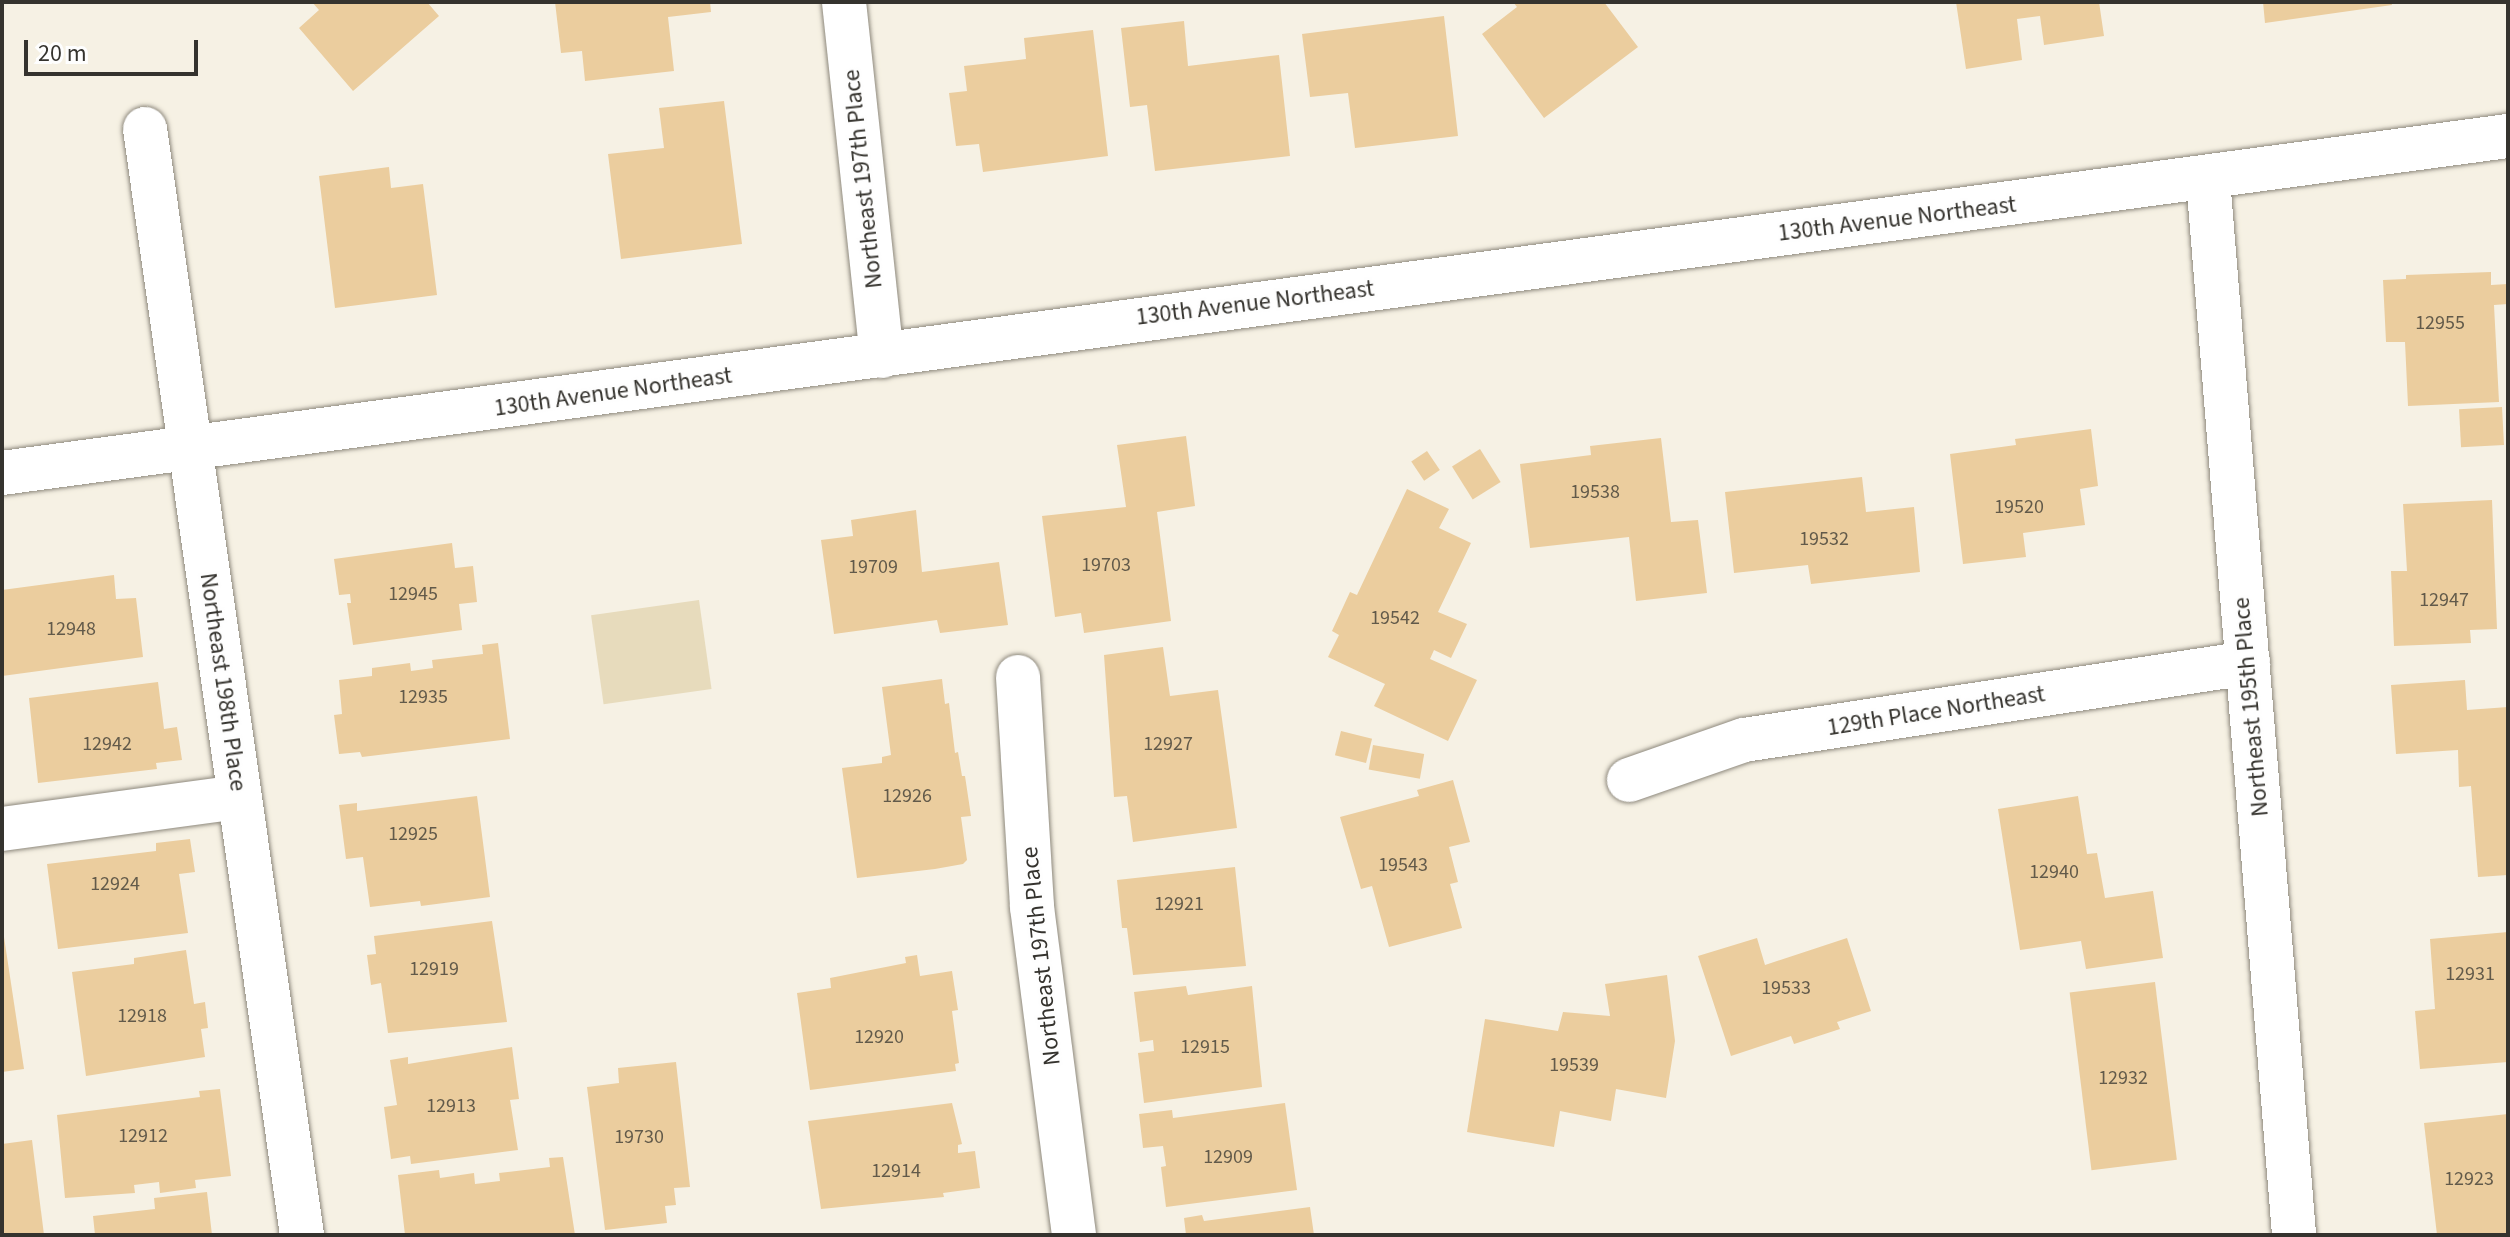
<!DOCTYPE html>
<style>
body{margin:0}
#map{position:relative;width:2510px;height:1237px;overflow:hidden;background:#f6f1e4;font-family:"Source Sans 3",sans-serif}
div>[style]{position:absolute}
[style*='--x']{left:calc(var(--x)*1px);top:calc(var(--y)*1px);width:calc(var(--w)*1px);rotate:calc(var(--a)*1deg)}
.green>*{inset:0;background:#e7dbbc;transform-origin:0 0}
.building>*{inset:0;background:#ebcd9e;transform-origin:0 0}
.roads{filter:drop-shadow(0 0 2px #8e897d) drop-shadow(0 0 2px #8e897d)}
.street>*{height:44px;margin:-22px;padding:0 22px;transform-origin:22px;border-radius:22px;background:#fff}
.secondary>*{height:44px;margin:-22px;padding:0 22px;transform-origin:22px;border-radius:22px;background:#fff}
span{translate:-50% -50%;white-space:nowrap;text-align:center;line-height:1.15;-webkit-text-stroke:6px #fefefe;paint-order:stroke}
.number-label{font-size:20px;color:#625a4a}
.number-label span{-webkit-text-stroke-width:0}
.street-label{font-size:24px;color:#35332e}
.frame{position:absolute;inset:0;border:4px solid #35332e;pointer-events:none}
.scale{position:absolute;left:24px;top:40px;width:174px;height:36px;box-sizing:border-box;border:4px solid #35332e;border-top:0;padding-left:10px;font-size:24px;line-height:28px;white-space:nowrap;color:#35332e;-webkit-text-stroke:6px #fefefe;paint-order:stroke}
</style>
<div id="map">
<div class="green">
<i style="left:699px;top:600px;width:90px;height:109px;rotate:82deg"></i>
</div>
<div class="building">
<i style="clip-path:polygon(312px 2px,427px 2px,439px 16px,353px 91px,299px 28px,319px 10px)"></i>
<i style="clip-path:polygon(555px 2px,710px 2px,711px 12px,668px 17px,674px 71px,585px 81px,582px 51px,561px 53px)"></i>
<i style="clip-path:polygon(1513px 2px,1604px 2px,1638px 47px,1544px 118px,1482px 34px,1517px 7px)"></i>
<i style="clip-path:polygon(1956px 2px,2099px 2px,2104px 36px,2044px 45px,2040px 16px,2017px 19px,2022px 60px,1966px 69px)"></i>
<i style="clip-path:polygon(2263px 2px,2391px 2px,2392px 5px,2265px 23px)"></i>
<i style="clip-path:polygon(1444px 16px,1458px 136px,1355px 148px,1348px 93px,1310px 97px,1302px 34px)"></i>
<i style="clip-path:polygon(1184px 21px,1188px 66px,1279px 55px,1290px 156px,1155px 171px,1147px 105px,1130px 107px,1121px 28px)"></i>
<i style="clip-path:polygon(1093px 30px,1108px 156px,983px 172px,979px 144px,956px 146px,949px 93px,967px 91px,964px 66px,1026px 59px,1024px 38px)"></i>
<i style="clip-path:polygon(724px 101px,742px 244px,621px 259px,608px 154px,664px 148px,659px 108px)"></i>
<i style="clip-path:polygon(389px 167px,391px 188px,423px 184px,437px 295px,335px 308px,319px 176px)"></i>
<i style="clip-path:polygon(2491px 272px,2491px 285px,2508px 284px,2508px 304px,2494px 305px,2499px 402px,2408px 406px,2405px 342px,2386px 342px,2383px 280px,2406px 279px,2406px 275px)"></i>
<i style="left:2502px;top:407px;width:38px;height:43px;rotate:87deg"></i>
<i style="clip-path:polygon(2091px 429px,2098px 486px,2080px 489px,2085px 525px,2023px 533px,2026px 557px,1963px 564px,1950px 454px,2016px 445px,2015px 439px)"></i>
<i style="clip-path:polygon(1186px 436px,1195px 506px,1157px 512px,1171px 621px,1084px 633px,1081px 613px,1055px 617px,1042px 516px,1126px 507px,1117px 445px)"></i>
<i style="clip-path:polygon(1661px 438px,1671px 522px,1698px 520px,1707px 593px,1636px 601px,1629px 537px,1530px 548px,1520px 464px,1591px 455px,1590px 446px)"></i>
<i style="left:1480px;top:449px;width:39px;height:33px;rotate:58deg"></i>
<i style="left:1427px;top:451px;width:23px;height:19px;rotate:56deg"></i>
<i style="clip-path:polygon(1862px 477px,1866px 512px,1914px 507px,1920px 572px,1811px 584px,1808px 565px,1734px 573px,1725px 492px)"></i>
<i style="clip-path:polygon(1407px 489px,1449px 509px,1439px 528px,1471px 543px,1438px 612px,1467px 624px,1451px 658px,1434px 650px,1430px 659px,1477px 680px,1448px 741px,1374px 706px,1385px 684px,1328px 657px,1339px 635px,1332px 631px,1350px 592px,1357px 595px)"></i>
<i style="clip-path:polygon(2492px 500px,2497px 629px,2470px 630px,2471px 643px,2394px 646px,2391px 571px,2407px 571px,2403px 504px)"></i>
<i style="clip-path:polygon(916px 510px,922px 572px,999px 562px,1008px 625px,940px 633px,937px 620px,834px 634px,821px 540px,853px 536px,851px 520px)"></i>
<i style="clip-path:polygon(452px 543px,455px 568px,473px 566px,477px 602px,459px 604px,462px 630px,353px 645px,347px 603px,351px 603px,350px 594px,339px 595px,334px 559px)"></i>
<i style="clip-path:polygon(114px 575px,116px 599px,136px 598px,143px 657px,2px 676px,2px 590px)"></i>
<i style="clip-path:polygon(498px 643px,510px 739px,362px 757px,360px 752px,339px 754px,334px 715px,342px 714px,339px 680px,372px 676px,372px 668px,410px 663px,411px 671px,433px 668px,432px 660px,483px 654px,482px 645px)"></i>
<i style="clip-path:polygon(1163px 647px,1170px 696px,1218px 690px,1237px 828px,1133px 842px,1127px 796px,1114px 797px,1104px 655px)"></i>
<i style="clip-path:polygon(942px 679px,945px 704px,949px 703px,955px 753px,958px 752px,962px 776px,965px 776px,971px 816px,961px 817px,967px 860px,963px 864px,935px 869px,857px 878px,842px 768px,882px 763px,882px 757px,891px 755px,882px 687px)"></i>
<i style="clip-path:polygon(2465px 680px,2467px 710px,2508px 707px,2508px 875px,2478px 877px,2471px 786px,2459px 787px,2458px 750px,2396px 754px,2391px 685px)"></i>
<i style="clip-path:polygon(158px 682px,164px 729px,177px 727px,182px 760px,156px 763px,157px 769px,38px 783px,29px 698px)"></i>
<i style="left:1341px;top:731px;width:32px;height:25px;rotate:14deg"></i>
<i style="left:1373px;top:745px;width:52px;height:25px;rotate:10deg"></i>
<i style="clip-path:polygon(1453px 780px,1470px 842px,1449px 847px,1458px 882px,1450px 884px,1462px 928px,1389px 947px,1372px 886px,1361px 889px,1340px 817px,1419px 796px,1417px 790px)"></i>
<i style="clip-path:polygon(477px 796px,490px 897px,421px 906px,420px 901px,370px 907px,363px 857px,346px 859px,339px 805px,357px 803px,357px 811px)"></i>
<i style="clip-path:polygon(2078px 796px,2087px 854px,2097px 853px,2105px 898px,2153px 891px,2163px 958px,2086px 969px,2081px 941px,2020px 950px,1998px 809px)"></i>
<i style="clip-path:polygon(190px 839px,195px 872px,179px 874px,188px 933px,58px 949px,47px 864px,156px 851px,156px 843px)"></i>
<i style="clip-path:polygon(1235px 867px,1246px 966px,1133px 975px,1127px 928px,1122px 928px,1117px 880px)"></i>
<i style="clip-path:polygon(492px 921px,507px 1022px,388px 1033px,381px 983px,371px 985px,367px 955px,376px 954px,374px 936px)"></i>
<i style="clip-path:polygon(2508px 932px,2508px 1062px,2420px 1069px,2415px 1011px,2435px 1009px,2430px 939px)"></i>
<i style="clip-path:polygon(4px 937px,24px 1069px,2px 1072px,2px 938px)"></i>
<i style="clip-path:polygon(1757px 938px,1765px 965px,1847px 938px,1871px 1011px,1837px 1022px,1840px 1029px,1794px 1044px,1791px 1036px,1731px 1056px,1698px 956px)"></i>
<i style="clip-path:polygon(186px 950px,194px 1004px,205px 1002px,208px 1028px,201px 1029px,205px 1057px,86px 1076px,72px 972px,134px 964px,134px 958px)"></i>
<i style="clip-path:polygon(917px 955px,920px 976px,952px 971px,958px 1010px,952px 1011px,959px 1063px,955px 1064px,956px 1071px,810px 1090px,797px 993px,831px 988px,830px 978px,906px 963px,905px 957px)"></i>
<i style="clip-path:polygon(1667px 975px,1675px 1041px,1666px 1098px,1616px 1089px,1611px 1121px,1560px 1111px,1554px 1147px,1467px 1132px,1485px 1019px,1558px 1031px,1563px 1012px,1610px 1016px,1605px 984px)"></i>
<i style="left:2155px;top:982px;width:179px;height:86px;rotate:83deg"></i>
<i style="clip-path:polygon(1186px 986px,1188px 995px,1252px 986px,1262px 1087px,1144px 1103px,1138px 1053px,1154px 1051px,1153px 1040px,1140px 1042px,1134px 992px)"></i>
<i style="clip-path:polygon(512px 1047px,519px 1099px,510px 1100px,518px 1150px,411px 1164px,410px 1156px,391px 1159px,384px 1107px,397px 1105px,390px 1060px,408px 1057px,408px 1064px)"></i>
<i style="clip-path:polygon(676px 1062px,690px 1187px,674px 1188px,676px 1205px,665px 1206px,667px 1223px,605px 1230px,587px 1087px,619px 1083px,618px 1068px)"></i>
<i style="clip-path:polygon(220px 1089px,231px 1176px,195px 1180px,196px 1188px,160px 1193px,159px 1182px,134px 1185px,135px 1193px,65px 1198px,57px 1115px,200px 1097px,199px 1091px)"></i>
<i style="clip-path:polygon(952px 1103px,962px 1144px,958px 1145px,958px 1153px,975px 1151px,980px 1188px,943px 1193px,944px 1197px,821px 1209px,808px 1121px)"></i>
<i style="clip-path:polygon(1285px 1103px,1297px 1190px,1166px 1207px,1161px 1167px,1166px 1166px,1163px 1146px,1143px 1148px,1139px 1114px,1172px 1110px,1173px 1118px)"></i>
<i style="clip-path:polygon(2508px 1114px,2508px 1235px,2437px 1235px,2424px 1123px)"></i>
<i style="clip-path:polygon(32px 1140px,44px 1235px,2px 1235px,2px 1144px)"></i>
<i style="clip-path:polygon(563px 1157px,575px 1235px,405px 1235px,398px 1175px,439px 1170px,440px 1178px,474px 1173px,475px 1184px,500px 1181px,499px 1173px,550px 1167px,549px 1158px)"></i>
<i style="clip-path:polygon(207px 1192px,212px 1235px,95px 1235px,93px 1216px,155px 1209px,154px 1198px)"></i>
<i style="clip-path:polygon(1310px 1207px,1314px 1235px,1186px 1235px,1184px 1218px,1202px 1215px,1204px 1221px)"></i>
</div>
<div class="roads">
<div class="street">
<i style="--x:844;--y:2;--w:356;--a:83.9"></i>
<i style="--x:145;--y:129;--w:1117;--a:81.92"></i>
<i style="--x:2208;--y:179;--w:1059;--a:85.34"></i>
<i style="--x:1018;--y:677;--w:230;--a:86.5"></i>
<i style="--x:1032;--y:907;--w:331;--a:82.7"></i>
<i style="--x:1629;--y:780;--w:122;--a:-19.2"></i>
<i style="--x:1744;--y:740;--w:510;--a:-8.69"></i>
<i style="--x:2;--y:829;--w:239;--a:-7.7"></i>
</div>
<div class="secondary">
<i style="--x:2;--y:473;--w:2529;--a:-7.66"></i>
</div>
</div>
<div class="number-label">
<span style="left:2440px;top:323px">12955</span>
<span style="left:1595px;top:492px">19538</span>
<span style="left:2019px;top:507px">19520</span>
<span style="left:1824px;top:539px">19532</span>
<span style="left:1106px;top:565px">19703</span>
<span style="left:873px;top:567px">19709</span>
<span style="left:413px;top:594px">12945</span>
<span style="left:2444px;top:600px">12947</span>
<span style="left:1395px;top:618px">19542</span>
<span style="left:71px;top:629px">12948</span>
<span style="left:423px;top:697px">12935</span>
<span style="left:107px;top:744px">12942</span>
<span style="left:1168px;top:744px">12927</span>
<span style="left:907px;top:796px">12926</span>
<span style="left:413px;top:834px">12925</span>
<span style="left:1403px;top:865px">19543</span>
<span style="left:2054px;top:872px">12940</span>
<span style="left:115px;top:884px">12924</span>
<span style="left:1179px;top:904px">12921</span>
<span style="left:434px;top:969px">12919</span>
<span style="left:2470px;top:974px">12931</span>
<span style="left:1786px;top:988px">19533</span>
<span style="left:142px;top:1016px">12918</span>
<span style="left:879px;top:1037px">12920</span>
<span style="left:1205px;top:1047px">12915</span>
<span style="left:1574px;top:1065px">19539</span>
<span style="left:2123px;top:1078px">12932</span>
<span style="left:451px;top:1106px">12913</span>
<span style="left:143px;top:1136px">12912</span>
<span style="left:639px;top:1137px">19730</span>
<span style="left:1228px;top:1157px">12909</span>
<span style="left:896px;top:1171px">12914</span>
<span style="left:2469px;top:1179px">12923</span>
</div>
<div class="street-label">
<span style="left:863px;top:179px;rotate:-96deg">Northeast 197th Place</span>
<span style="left:1897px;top:219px;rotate:-7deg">130th Avenue Northeast</span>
<span style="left:1255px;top:303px;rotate:-7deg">130th Avenue Northeast</span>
<span style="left:613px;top:392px;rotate:-8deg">130th Avenue Northeast</span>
<span style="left:223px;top:682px;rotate:82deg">Northeast 198th Place</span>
<span style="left:2251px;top:707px;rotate:-95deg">Northeast 195th Place</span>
<span style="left:1936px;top:711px;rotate:-9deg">129th Place Northeast</span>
<span style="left:1041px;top:956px;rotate:-96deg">Northeast 197th Place</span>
</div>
<div class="frame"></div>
<div class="scale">20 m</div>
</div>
